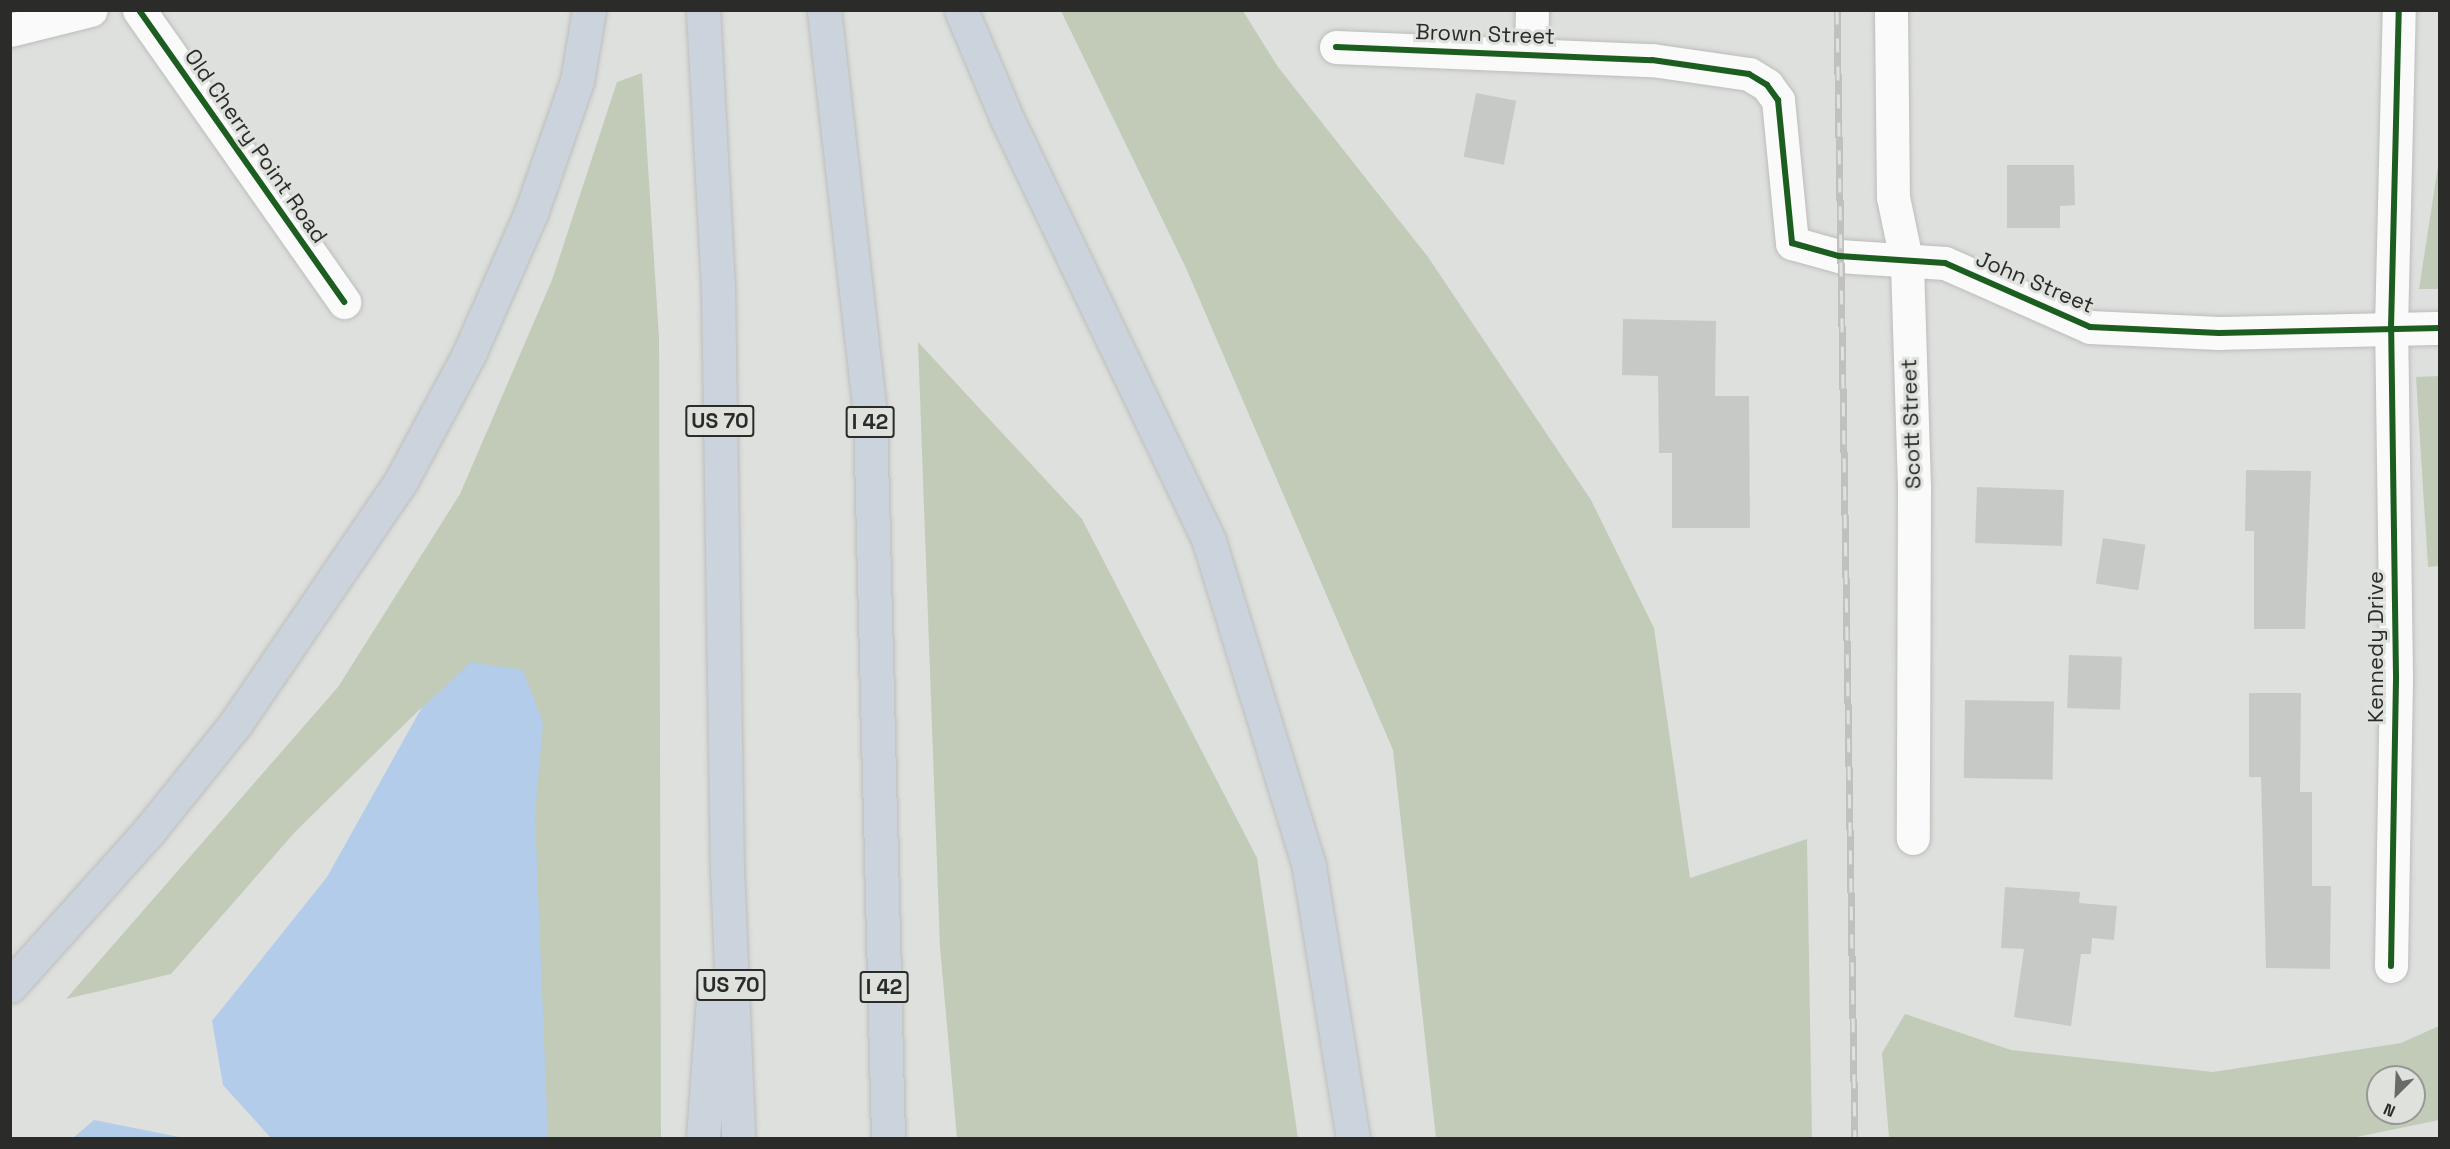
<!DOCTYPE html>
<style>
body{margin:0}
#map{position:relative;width:2450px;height:1149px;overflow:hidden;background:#dee0dd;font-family:"Space Grotesk",sans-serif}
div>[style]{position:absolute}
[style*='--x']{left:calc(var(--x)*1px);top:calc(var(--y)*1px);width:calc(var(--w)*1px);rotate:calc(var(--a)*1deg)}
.green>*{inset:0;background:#c2cbb8}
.water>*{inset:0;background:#b3cce9}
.building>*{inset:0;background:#c7c9c7;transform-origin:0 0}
.roads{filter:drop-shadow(0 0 2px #bcbdbb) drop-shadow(0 0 2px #bcbdbb)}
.street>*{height:33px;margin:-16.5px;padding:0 16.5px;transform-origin:16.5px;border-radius:16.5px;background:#fafafa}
.highway>*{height:33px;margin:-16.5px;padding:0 16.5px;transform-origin:16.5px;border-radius:16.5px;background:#cbd4dd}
.rail>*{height:7px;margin-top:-3.5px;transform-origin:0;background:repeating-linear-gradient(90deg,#dee1dc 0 14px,#c0c1bf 0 28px);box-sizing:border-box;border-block:2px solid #c0c1bf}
.cycleway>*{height:6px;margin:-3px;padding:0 3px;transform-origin:3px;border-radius:3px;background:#1b5e20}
span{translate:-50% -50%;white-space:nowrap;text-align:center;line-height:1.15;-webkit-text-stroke:6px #dee1dc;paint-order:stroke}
.shield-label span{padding:2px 4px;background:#dee1dc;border:2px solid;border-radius:4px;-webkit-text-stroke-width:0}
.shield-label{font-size:21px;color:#2b2c2a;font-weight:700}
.street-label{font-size:22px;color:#2b2c2a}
.frame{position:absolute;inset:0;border:12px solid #2b2c2a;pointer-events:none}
.north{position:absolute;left:2366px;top:1065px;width:60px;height:60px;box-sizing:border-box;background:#dee1dc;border:2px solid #969995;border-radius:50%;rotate:204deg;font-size:16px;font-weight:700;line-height:24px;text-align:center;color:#2b2c2a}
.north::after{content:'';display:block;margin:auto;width:21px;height:27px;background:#6a6b69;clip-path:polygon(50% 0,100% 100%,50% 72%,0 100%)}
</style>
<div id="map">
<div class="green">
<i style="clip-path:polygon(1061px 11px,1243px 11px,1278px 67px,1428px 257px,1591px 500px,1654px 628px,1690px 878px,1807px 839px,1812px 1138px,1436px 1138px,1393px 750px,1186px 268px)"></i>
<i style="clip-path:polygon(642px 73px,659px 337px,661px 1138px,525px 1138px,479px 694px,420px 709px,295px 832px,171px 974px,66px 999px,338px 687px,460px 494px,552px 280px,617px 82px)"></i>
<i style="clip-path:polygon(2438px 166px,2439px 289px,2419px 289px)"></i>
<i style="clip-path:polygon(918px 342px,1082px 519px,1257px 858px,1298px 1138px,957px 1138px,940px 947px)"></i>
<i style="clip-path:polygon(2439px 376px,2439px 566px,2428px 567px,2416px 377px)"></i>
<i style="clip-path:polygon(evenodd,1905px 1014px,2011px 1050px,2213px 1072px,2401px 1043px,2439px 1026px,2439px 1120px,2352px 1138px,1889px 1138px,1882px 1053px,1905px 1014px,2378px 1077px,2414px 1077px,2414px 1113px,2378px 1113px,2378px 1077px)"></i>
</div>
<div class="water">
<i style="clip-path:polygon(471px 662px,523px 670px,543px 723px,535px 816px,548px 1138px,271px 1138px,223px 1085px,212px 1021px,327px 877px,421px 709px)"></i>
<i style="clip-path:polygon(94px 1120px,184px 1138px,73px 1138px)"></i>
</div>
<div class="building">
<i style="left:1476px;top:93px;width:41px;height:65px;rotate:11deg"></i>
<i style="clip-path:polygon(2007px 165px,2074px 165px,2075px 205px,2060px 206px,2060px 228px,2007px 228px)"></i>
<i style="clip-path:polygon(1623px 319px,1716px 321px,1715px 396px,1749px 396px,1750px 528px,1672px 528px,1672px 453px,1659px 453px,1658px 376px,1622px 375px)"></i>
<i style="clip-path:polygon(2246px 470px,2311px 471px,2305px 629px,2254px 629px,2254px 531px,2245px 531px)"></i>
<i style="left:1977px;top:487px;width:87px;height:56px;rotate:2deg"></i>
<i style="left:2103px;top:538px;width:43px;height:46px;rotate:9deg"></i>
<i style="left:2069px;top:655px;width:53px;height:53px;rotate:2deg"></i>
<i style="clip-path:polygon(2249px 693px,2301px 693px,2300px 792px,2312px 792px,2312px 886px,2331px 886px,2330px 969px,2266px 968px,2261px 777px,2249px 777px)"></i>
<i style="left:1965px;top:700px;width:89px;height:78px;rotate:1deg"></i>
<i style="clip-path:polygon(2005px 887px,2080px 892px,2079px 903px,2117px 906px,2114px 940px,2092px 938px,2091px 954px,2081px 954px,2071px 1026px,2014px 1017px,2024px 949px,2001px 948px)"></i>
</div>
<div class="roads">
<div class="street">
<i style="--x:139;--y:10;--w:357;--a:54.9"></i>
<i style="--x:1891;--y:10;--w:187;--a:89.4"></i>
<i style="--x:1893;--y:197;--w:68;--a:78.2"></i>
<i style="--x:1907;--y:264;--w:224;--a:88.2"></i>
<i style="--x:1914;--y:488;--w:350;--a:90.2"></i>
<i style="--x:10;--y:30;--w:83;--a:-13.9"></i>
<i style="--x:1336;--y:47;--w:316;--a:2.4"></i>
<i style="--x:1652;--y:60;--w:98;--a:8.2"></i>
<i style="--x:1749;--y:74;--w:21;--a:31"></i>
<i style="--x:1767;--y:85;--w:19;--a:54"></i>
<i style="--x:1778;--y:100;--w:144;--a:84.4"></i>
<i style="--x:1792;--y:243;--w:49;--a:15.5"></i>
<i style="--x:1839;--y:256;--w:106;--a:3.8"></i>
<i style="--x:1945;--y:263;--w:158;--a:23.8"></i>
<i style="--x:2090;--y:327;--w:129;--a:2.7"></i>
<i style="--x:2219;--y:333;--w:221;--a:-1.3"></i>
<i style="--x:1531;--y:53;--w:43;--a:-88.7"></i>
<i style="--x:2391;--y:966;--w:290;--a:-89"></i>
<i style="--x:2396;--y:676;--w:348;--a:-90.8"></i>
<i style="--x:2391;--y:328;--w:318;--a:-88.6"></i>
</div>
<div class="highway">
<i style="--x:703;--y:10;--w:275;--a:86.9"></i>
<i style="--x:718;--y:285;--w:585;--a:89.12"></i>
<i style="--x:727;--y:870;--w:268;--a:87.6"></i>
<i style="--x:824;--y:10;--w:409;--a:83.5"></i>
<i style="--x:870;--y:416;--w:722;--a:88.57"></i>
<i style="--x:961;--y:10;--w:118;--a:67.1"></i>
<i style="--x:1007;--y:119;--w:468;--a:64.4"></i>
<i style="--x:1209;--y:541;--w:341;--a:72.9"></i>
<i style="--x:1309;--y:867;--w:275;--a:80.8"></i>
<i style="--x:10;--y:986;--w:208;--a:-48.1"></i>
<i style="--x:149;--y:831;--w:139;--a:-51.1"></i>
<i style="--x:236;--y:723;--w:293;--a:-55.7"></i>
<i style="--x:401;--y:481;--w:144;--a:-61.8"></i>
<i style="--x:469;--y:354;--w:154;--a:-66.3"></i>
<i style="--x:531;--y:213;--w:140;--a:-70.8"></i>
<i style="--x:577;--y:81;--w:72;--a:-80.4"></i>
<i style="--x:703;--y:1138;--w:140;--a:-85.9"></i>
</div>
</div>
<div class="rail">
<i style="--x:1837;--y:10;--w:1128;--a:89.09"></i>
</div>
<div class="cycleway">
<i style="--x:139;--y:10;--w:357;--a:54.9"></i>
<i style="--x:1336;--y:47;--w:316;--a:2.4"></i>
<i style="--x:1652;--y:60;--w:98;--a:8.2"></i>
<i style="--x:1749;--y:74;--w:21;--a:31"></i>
<i style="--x:1767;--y:85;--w:19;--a:54"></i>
<i style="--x:1778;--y:100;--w:144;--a:84.4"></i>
<i style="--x:1792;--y:243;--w:49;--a:15.5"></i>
<i style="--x:1839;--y:256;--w:106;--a:3.8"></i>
<i style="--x:1945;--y:263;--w:158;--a:23.8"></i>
<i style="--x:2090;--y:327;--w:129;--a:2.7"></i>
<i style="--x:2219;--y:333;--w:221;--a:-1.3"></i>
<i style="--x:2391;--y:966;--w:290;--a:-89"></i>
<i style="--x:2396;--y:676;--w:348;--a:-90.8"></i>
<i style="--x:2391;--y:328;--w:318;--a:-88.6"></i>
</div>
<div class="shield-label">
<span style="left:720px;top:421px">US 70</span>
<span style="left:870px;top:422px">I 42</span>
<span style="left:731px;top:985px">US 70</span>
<span style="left:884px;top:987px">I 42</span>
</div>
<div class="street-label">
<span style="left:1485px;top:34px;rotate:2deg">Brown Street</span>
<span style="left:256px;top:146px;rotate:55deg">Old Cherry Point Road</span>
<span style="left:2035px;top:282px;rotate:23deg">John Street</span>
<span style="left:1911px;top:424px;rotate:-92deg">Scott Street</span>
<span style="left:2376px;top:647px;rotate:-90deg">Kennedy Drive</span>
</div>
<div class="frame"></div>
<div class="north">N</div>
</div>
